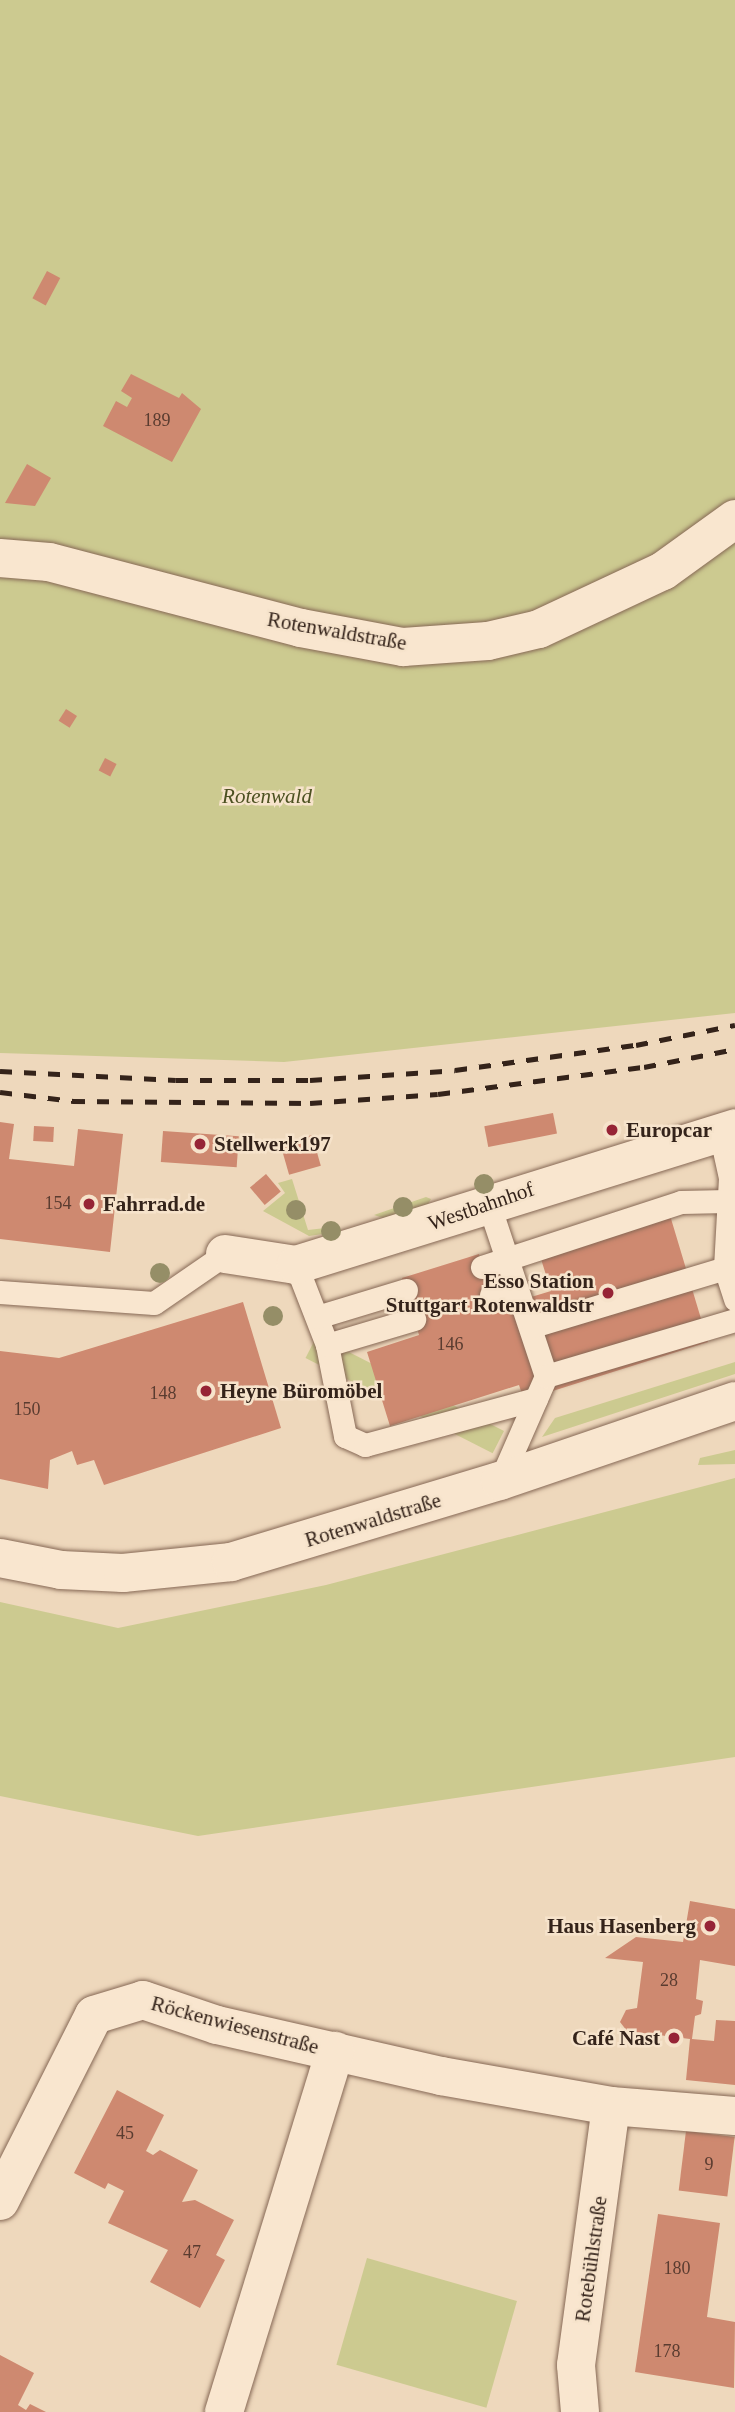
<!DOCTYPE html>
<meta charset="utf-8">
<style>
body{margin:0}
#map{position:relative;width:735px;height:2412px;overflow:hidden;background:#eed8bc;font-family:Georgia,serif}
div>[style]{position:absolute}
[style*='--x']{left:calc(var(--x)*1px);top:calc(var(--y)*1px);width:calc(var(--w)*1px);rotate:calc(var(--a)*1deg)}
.green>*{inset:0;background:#ccca90;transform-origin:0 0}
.building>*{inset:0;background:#ce8970;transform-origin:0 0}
.roads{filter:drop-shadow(0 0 2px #866855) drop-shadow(0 0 2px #866855)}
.service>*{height:23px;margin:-11.5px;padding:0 11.5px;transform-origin:11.5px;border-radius:11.5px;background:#f9e6cf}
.minor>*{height:38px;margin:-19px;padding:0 19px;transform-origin:19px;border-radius:19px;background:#f9e6cf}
.secondary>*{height:38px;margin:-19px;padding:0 19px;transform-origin:19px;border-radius:19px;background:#f9e6cf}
.rail>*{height:5px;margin-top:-2.5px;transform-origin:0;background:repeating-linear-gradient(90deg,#34231a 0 12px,transparent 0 24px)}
.trees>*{width:20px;height:20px;margin:-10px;border-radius:50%;background:#958e67}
.dots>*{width:19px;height:19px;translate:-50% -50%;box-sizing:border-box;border:4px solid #f6e3cb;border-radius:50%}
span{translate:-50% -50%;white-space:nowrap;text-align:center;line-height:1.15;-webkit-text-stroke:5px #f6e3cb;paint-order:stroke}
.number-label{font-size:18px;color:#5a3c30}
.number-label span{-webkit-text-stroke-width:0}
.street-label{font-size:21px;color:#34231a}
.park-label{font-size:21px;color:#4c5121;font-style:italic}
.poi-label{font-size:21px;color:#34231a;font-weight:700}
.left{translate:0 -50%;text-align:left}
.right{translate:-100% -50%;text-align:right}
</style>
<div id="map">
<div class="green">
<i style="clip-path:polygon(0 0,735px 0,735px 1013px,284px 1062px,0 1053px)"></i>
<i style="clip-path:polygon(292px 1179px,308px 1230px,334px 1227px,336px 1232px,309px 1236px,263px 1211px,285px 1193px,278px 1183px)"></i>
<i style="clip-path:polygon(426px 1197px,431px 1199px,427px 1206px,383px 1218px,374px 1215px)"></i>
<i style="clip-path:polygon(735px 1362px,735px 1374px,542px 1437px,555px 1418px)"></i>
<i style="left:504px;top:1431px;width:25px;height:210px;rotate:117deg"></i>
<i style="clip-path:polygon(735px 1450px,735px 1464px,698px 1465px,700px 1458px)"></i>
<i style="clip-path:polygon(735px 1478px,735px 1757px,198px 1836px,0 1796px,0 1602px,118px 1628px,326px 1585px)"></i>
<i style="left:367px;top:2258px;width:156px;height:111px;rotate:16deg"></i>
</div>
<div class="building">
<i style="left:47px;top:271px;width:15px;height:31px;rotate:28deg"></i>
<i style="clip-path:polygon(131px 374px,179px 398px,182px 393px,201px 409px,172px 462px,103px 426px,116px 401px,127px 407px,132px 398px,121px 391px)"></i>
<i style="clip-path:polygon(27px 464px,51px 478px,35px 506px,5px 503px)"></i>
<i style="left:66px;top:709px;width:13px;height:14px;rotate:32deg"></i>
<i style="left:105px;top:758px;width:13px;height:14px;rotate:27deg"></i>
<i style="left:553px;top:1113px;width:21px;height:70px;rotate:79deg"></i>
<i style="clip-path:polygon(0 1122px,14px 1124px,9px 1159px,74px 1166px,78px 1129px,123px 1134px,110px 1252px,0 1239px)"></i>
<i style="left:34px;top:1126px;width:20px;height:15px;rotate:3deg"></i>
<i style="left:163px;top:1131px;width:76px;height:31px;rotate:4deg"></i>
<i style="left:312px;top:1135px;width:32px;height:33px;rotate:74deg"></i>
<i style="left:266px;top:1174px;width:23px;height:21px;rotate:50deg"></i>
<i style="clip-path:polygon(666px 1202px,708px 1342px,524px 1400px,519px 1385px,390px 1426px,367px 1352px,419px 1335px,402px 1278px,479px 1254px,495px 1308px,551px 1291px,536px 1243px)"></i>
<i style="clip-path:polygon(243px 1302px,281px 1428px,104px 1485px,94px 1460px,77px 1465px,72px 1451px,50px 1460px,48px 1489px,0 1479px,0 1351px,59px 1358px)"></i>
<i style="clip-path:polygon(690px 1901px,735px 1909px,735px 1966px,700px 1960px,696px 1999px,703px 2001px,701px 2014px,695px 2016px,692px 2039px,714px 2041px,716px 2020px,735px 2021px,735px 2085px,686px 2080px,690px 2039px,627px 2031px,620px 2022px,626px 2010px,637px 2008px,643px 1962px,605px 1958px,636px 1937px,683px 1942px)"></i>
<i style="clip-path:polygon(117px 2090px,164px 2115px,146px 2151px,153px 2155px,160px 2150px,198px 2170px,182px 2202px,195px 2200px,234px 2220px,216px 2255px,225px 2260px,200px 2308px,150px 2282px,168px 2250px,108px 2223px,124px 2191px,108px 2183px,105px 2189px,74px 2173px)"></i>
<i style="left:686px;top:2131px;width:49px;height:60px;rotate:7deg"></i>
<i style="clip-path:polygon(658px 2214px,720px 2223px,707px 2317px,735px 2322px,734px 2388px,635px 2372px)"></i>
<i style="clip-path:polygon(0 2355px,34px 2373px,18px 2405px,26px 2410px,30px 2404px,46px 2412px,0 2412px)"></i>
</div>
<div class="roads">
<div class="service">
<i style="--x:720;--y:1132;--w:47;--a:77.7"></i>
<i style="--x:730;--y:1178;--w:90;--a:93.2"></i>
<i style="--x:725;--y:1268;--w:33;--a:72"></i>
<i style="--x:488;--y:1202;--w:183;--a:71.6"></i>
<i style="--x:296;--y:1265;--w:86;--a:68.8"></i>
<i style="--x:327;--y:1345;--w:93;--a:78.8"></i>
<i style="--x:345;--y:1436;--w:22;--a:24"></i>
<i style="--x:365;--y:1445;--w:177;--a:-15.1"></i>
<i style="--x:482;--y:1267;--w:209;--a:-18.1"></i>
<i style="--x:681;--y:1202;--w:46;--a:-1.2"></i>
<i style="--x:0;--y:1292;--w:154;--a:4.1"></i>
<i style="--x:154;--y:1303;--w:86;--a:-34.6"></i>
<i style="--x:491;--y:1295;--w:26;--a:-16"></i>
<i style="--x:317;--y:1317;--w:93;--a:-16.9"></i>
<i style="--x:533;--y:1326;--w:201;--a:-16.8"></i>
<i style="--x:327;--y:1345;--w:91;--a:-16.6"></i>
<i style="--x:500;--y:1481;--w:115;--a:-66.3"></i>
<i style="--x:546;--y:1376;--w:197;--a:-16.5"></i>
</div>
<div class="minor">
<i style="--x:225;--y:1254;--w:72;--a:8.8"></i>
<i style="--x:296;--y:1265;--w:460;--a:-17.3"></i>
<i style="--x:0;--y:2201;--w:208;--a:-63.2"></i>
<i style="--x:94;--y:2015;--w:51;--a:-17"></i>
<i style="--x:143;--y:2000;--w:78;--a:18.7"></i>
<i style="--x:217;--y:2025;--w:230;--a:12.8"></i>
<i style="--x:441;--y:2076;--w:173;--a:10"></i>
<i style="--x:611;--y:2106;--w:124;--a:4.6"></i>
<i style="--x:224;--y:2412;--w:378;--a:-72.9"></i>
<i style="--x:580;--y:2412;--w:47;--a:-94.9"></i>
<i style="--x:576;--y:2365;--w:261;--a:-82.3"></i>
</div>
<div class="secondary">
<i style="--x:0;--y:558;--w:49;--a:4.7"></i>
<i style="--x:49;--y:562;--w:260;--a:14.7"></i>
<i style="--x:301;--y:628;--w:104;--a:10.6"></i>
<i style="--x:403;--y:647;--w:85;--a:-4"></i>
<i style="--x:488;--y:641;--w:52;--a:-13.2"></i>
<i style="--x:539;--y:629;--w:137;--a:-25.1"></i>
<i style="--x:663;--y:571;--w:89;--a:-35.8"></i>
<i style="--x:0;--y:1558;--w:62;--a:11.1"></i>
<i style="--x:61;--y:1570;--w:62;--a:2.8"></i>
<i style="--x:123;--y:1573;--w:109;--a:-5.8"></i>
<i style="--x:231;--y:1562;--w:281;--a:-16.8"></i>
<i style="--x:500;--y:1481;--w:248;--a:-18.8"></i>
</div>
</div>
<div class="rail">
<i style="--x:0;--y:1071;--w:176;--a:2.9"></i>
<i style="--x:176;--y:1080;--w:134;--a:0"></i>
<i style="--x:310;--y:1080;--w:145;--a:-3.9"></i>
<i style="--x:455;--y:1070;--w:183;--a:-7.9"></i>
<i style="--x:636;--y:1045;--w:101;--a:-11.4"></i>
<i style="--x:0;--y:1092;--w:74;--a:7"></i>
<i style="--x:73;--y:1101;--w:237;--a:0.5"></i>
<i style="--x:310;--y:1103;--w:128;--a:-4"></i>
<i style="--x:438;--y:1094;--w:208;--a:-7.5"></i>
<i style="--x:644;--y:1067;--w:93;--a:-11.2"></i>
</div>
<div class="trees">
<i style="left:484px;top:1184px"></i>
<i style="left:403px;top:1207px"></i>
<i style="left:296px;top:1210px"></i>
<i style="left:331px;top:1231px"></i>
<i style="left:160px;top:1273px"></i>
<i style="left:273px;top:1316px"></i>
</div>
<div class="dots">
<i style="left:612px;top:1130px;background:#962436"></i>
<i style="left:200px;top:1144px;background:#962436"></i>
<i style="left:89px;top:1204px;background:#962436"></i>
<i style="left:608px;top:1293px;background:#962436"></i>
<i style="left:206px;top:1391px;background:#962436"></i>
<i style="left:710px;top:1926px;background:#962436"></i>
<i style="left:674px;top:2038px;background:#962436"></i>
</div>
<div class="number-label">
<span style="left:157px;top:420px">189</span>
<span style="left:58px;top:1203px">154</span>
<span style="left:450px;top:1344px">146</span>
<span style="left:163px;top:1393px">148</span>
<span style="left:27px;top:1409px">150</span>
<span style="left:669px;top:1980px">28</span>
<span style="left:125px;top:2133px">45</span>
<span style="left:709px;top:2164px">9</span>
<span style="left:192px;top:2252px">47</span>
<span style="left:677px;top:2268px">180</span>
<span style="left:667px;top:2351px">178</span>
</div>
<div class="street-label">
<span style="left:337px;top:631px;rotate:10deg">Rotenwaldstraße</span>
<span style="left:481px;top:1206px;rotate:-19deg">Westbahnhof</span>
<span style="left:373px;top:1520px;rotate:-17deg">Rotenwaldstraße</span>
<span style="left:235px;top:2025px;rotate:15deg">Röckenwiesenstraße</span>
<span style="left:591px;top:2259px;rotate:-82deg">Rotebühlstraße</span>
</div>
<div class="park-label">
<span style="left:267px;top:796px">Rotenwald</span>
</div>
<div class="poi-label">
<span class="left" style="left:626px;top:1130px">Europcar</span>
<span class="left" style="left:214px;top:1144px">Stellwerk197</span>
<span class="left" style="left:103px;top:1204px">Fahrrad.de</span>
<span class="right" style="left:594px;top:1293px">Esso Station<br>Stuttgart Rotenwaldstr</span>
<span class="left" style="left:220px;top:1391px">Heyne Büromöbel</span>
<span class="right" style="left:696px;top:1926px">Haus Hasenberg</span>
<span class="right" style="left:660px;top:2038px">Café Nast</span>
</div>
</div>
